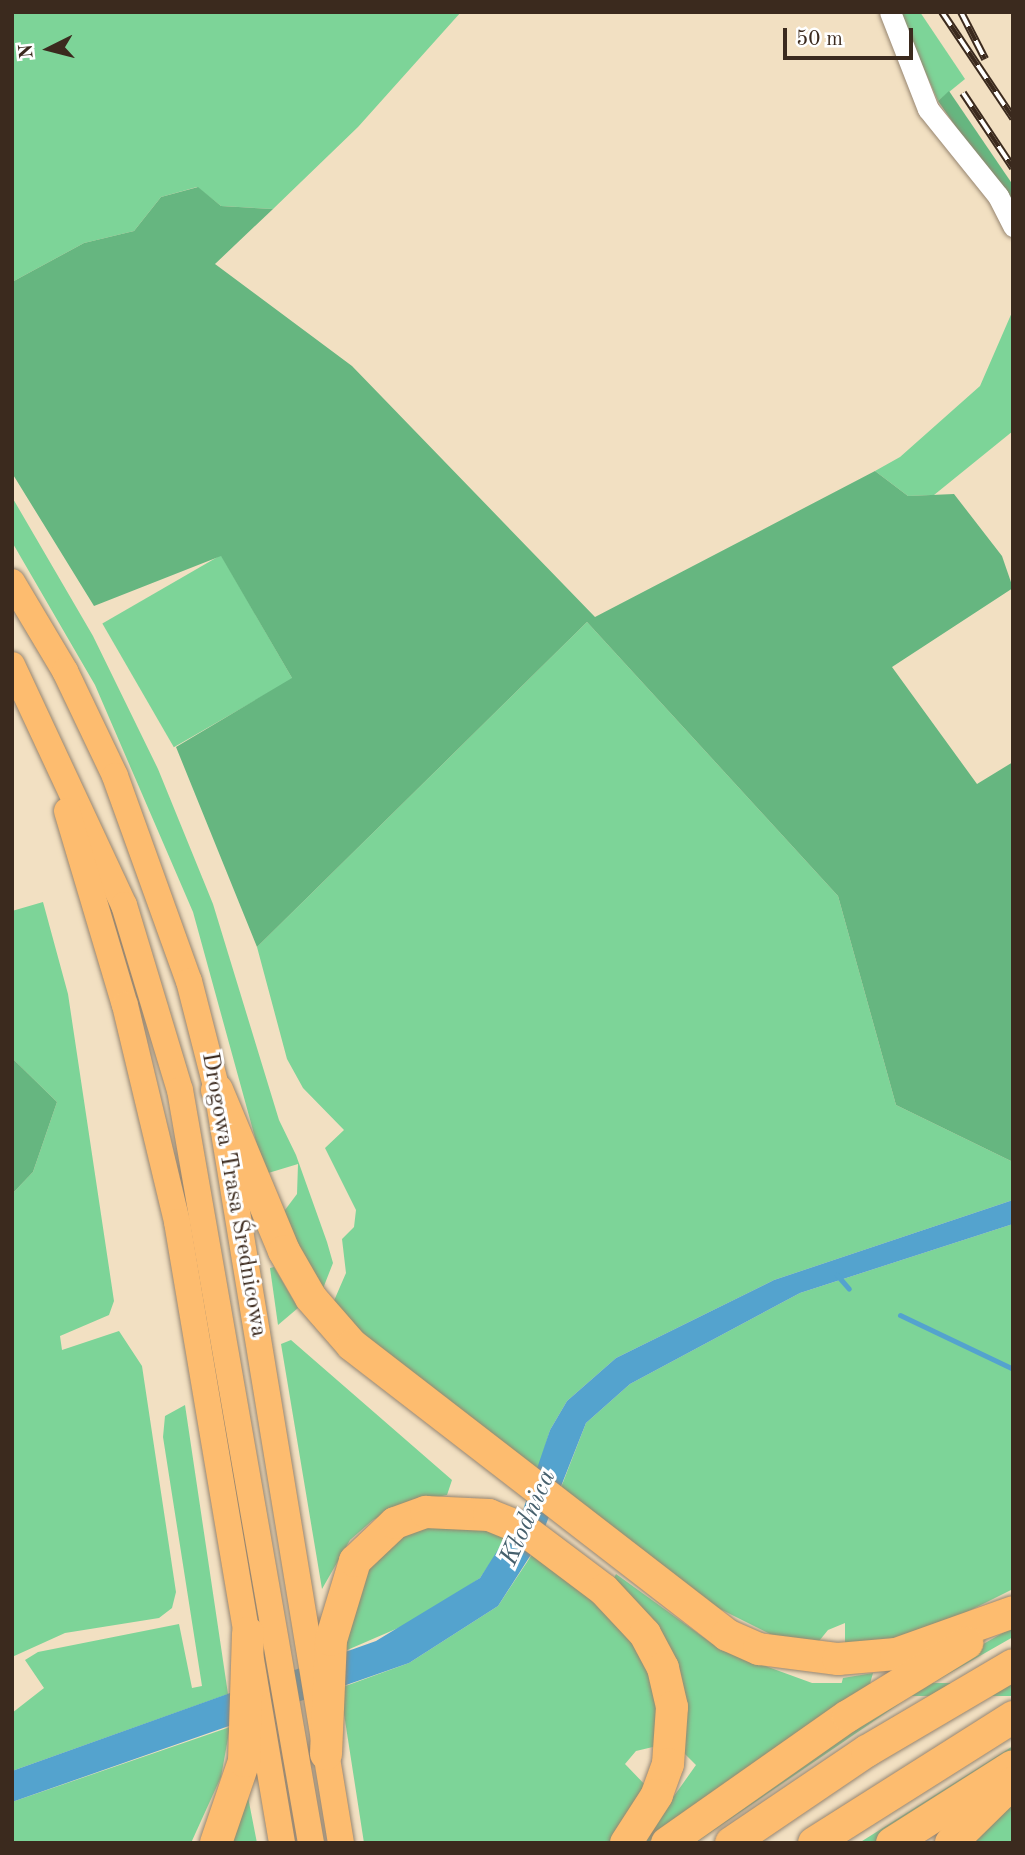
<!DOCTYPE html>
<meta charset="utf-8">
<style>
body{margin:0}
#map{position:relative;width:1025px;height:1855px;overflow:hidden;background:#f2e0c2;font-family:"Old Standard TT",serif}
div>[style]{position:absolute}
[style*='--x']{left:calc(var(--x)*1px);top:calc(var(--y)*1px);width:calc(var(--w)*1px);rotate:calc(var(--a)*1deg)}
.green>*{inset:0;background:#7dd498;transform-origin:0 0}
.forest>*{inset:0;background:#66b680}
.water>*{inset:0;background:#54a3ce}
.stream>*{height:5px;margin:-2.5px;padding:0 2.5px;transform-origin:2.5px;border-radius:2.5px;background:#54a3ce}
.roads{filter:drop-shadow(0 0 2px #968570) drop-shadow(0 0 2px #968570)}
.minor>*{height:21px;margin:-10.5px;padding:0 10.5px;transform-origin:10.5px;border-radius:10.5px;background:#fff}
.major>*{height:26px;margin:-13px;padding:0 13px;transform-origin:13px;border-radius:13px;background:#fdbc6f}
.highway>*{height:32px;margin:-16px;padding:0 16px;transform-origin:16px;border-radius:16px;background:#fdbc6f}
.rail>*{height:8px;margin-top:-4px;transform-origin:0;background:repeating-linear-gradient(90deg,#fff 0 16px,#3b2a1e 0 32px);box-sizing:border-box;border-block:2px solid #3b2a1e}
span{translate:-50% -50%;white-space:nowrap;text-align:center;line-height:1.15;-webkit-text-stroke:6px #fff;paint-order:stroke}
.street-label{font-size:24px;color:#3b2a1e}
.water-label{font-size:26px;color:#46606d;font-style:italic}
.frame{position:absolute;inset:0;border:14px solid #3b2a1e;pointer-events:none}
.north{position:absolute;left:14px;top:14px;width:70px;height:70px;-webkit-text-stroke:5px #fff;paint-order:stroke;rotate:264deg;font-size:19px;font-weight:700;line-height:28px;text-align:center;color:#3b2a1e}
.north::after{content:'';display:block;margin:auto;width:24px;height:32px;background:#3b2a1e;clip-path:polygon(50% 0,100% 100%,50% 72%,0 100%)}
.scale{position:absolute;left:783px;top:28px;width:130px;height:32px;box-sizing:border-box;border:4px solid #3b2a1e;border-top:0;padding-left:9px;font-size:21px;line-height:24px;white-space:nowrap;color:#3b2a1e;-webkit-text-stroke:5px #fff;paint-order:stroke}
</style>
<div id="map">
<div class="green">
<i style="clip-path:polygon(12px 12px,461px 12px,358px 127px,273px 209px,221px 206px,197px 187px,161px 197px,134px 231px,84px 243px,12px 282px)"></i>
<i style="clip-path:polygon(899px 12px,920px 12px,965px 79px,938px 101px)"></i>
<i style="clip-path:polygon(1013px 310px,1013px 431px,934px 495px,908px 496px,875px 471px,900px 457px,980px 386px)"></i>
<i style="clip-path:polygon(12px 497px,93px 636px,158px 769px,213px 904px,279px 1120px,296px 1155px,327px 1242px,333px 1263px,322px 1291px,282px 1214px,297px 1194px,298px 1164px,265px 1174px,193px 912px,95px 685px,12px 542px)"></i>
<i style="left:221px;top:555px;width:143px;height:137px;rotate:60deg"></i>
<i style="clip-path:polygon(587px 622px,838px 896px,896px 1105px,1013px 1162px,1013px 1200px,774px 1280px,616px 1358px,567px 1401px,550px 1430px,536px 1476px,376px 1352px,333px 1303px,346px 1273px,342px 1239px,354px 1227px,356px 1210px,325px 1148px,344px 1130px,303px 1088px,287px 1059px,257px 947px)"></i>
<i style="clip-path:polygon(43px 902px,68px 994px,114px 1301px,109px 1315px,60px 1336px,62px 1350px,119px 1331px,142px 1366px,176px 1592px,172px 1608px,159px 1618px,65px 1633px,12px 1657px,12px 1194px,33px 1172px,57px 1102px,12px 1058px,12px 911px)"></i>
<i style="clip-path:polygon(1013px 1224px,1013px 1589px,927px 1632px,845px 1652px,845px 1623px,828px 1630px,815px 1646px,778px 1638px,706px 1602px,560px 1490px,586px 1423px,630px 1384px,800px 1293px)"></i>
<i style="clip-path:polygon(274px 1267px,298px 1308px,278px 1325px,270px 1268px)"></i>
<i style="clip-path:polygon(291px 1340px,452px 1480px,447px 1495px,404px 1504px,373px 1520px,350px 1540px,322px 1589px,281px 1344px)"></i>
<i style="clip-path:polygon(185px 1405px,228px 1694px,12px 1771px,12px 1713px,44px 1688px,25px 1660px,38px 1652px,179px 1624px,192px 1688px,202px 1686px,163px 1437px,165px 1416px)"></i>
<i style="clip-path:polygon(453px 1521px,508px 1537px,480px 1578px,419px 1619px,338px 1654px,354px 1578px,394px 1536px)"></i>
<i style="clip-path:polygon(533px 1553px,625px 1627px,646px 1661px,658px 1700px,657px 1746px,636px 1751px,625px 1764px,650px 1790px,615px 1843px,364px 1843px,340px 1688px,409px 1663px,498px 1606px)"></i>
<i style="clip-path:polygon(616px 1574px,721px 1650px,823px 1687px,840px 1689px,843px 1678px,873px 1673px,869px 1687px,648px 1842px,645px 1837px,696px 1765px,684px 1753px,612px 1582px)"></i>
<i style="clip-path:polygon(1013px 1627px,1013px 1637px,915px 1693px,695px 1843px,683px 1843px,910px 1686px)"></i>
<i style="left:1013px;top:1683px;width:13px;height:294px;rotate:90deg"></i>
<i style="clip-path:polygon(230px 1727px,221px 1777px,191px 1843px,12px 1843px,12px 1802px)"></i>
<i style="clip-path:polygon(1013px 1746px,1013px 1754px,873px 1843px,859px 1843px)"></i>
<i style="clip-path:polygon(1013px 1796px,1013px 1843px,966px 1843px)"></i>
<i style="clip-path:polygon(248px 1797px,257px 1843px,231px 1843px,244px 1810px)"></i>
</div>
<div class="forest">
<i style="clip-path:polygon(949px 91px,1013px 185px,1013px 209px,938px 101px)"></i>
<i style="clip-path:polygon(198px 187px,221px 206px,273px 209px,215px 264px,352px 366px,595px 617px,875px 471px,908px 496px,954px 494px,1002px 556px,1013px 588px,892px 667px,977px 784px,1013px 762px,1013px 1162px,896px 1105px,838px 896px,587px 622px,257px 947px,176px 747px,292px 678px,221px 556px,94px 606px,12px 473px,12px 282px,84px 243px,134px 231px,161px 197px)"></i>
<i style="clip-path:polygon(12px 1058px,57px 1102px,33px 1172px,12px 1194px)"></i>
</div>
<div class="water">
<i style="clip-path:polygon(1013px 1200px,1013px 1224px,800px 1293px,630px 1384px,586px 1423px,539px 1542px,498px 1606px,409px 1663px,12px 1802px,12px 1771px,376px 1641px,480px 1578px,523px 1510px,550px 1430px,567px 1401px,616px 1358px,774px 1280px)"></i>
</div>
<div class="stream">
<i style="--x:837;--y:1275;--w:18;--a:49"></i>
<i style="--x:900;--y:1315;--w:125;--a:25.5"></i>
</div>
<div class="roads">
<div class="minor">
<i style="--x:890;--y:12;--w:104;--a:68.6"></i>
<i style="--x:928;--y:109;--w:112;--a:51.2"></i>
<i style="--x:998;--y:196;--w:34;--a:63"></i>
</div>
<div class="major">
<i style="--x:12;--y:582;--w:104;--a:59.2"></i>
<i style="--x:65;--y:671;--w:116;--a:64.5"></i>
<i style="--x:115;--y:776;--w:218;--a:70.2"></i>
<i style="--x:189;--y:981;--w:113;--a:75.6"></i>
<i style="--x:217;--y:1090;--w:763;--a:80.65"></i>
<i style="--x:12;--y:665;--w:265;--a:65"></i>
<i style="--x:124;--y:905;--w:193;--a:73.2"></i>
<i style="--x:180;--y:1090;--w:764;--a:80.13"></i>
<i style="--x:67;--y:811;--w:202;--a:73.4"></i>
<i style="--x:125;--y:1005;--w:223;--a:76.5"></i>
<i style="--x:177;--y:1222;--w:630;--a:80.4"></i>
</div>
<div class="highway">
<i style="--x:217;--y:1090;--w:174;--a:67.4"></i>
<i style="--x:284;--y:1251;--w:54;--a:60.1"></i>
<i style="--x:311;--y:1298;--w:62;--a:48.9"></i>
<i style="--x:352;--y:1345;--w:474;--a:37.7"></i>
<i style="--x:727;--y:1635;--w:35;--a:24"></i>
<i style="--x:759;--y:1649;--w:80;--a:7.2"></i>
<i style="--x:838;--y:1659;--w:58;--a:-4.9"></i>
<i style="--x:896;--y:1654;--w:124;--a:-19.7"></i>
<i style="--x:326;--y:1754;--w:114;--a:-87.5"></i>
<i style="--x:331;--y:1640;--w:83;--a:-73.1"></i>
<i style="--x:355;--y:1561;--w:55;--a:-43.5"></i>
<i style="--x:395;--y:1523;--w:33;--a:-20"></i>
<i style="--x:426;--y:1512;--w:63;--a:2.7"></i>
<i style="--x:489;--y:1515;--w:37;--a:22"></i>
<i style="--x:523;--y:1529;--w:101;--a:37"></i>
<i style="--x:604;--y:1590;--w:60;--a:47"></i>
<i style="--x:645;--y:1634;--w:38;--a:62"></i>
<i style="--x:663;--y:1668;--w:40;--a:77"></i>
<i style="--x:672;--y:1707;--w:57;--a:94"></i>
<i style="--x:668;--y:1764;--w:33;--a:110"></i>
<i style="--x:657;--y:1795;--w:57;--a:122.9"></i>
<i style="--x:216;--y:1843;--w:87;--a:-71.1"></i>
<i style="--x:244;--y:1761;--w:128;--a:-88.2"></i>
<i style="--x:667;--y:1843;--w:221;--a:-35.1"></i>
<i style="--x:848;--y:1716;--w:140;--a:-31.5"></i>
<i style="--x:731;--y:1843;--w:164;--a:-34.1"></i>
<i style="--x:867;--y:1751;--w:169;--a:-30.5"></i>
<i style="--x:814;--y:1843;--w:236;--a:-32.3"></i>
<i style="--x:892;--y:1843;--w:143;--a:-32.5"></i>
<i style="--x:951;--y:1843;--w:86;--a:-44.5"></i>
</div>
</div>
<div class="rail">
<i style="--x:942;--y:12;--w:128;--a:56.2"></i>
<i style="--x:961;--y:12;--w:53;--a:62.9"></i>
<i style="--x:963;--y:93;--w:90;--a:56.3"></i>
</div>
<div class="street-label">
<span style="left:233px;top:1195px;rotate:80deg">Drogowa Trasa Średnicowa</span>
</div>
<div class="water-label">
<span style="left:529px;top:1518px;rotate:-66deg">Kłodnica</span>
</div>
<div class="frame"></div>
<div class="north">N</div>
<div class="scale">50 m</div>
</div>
